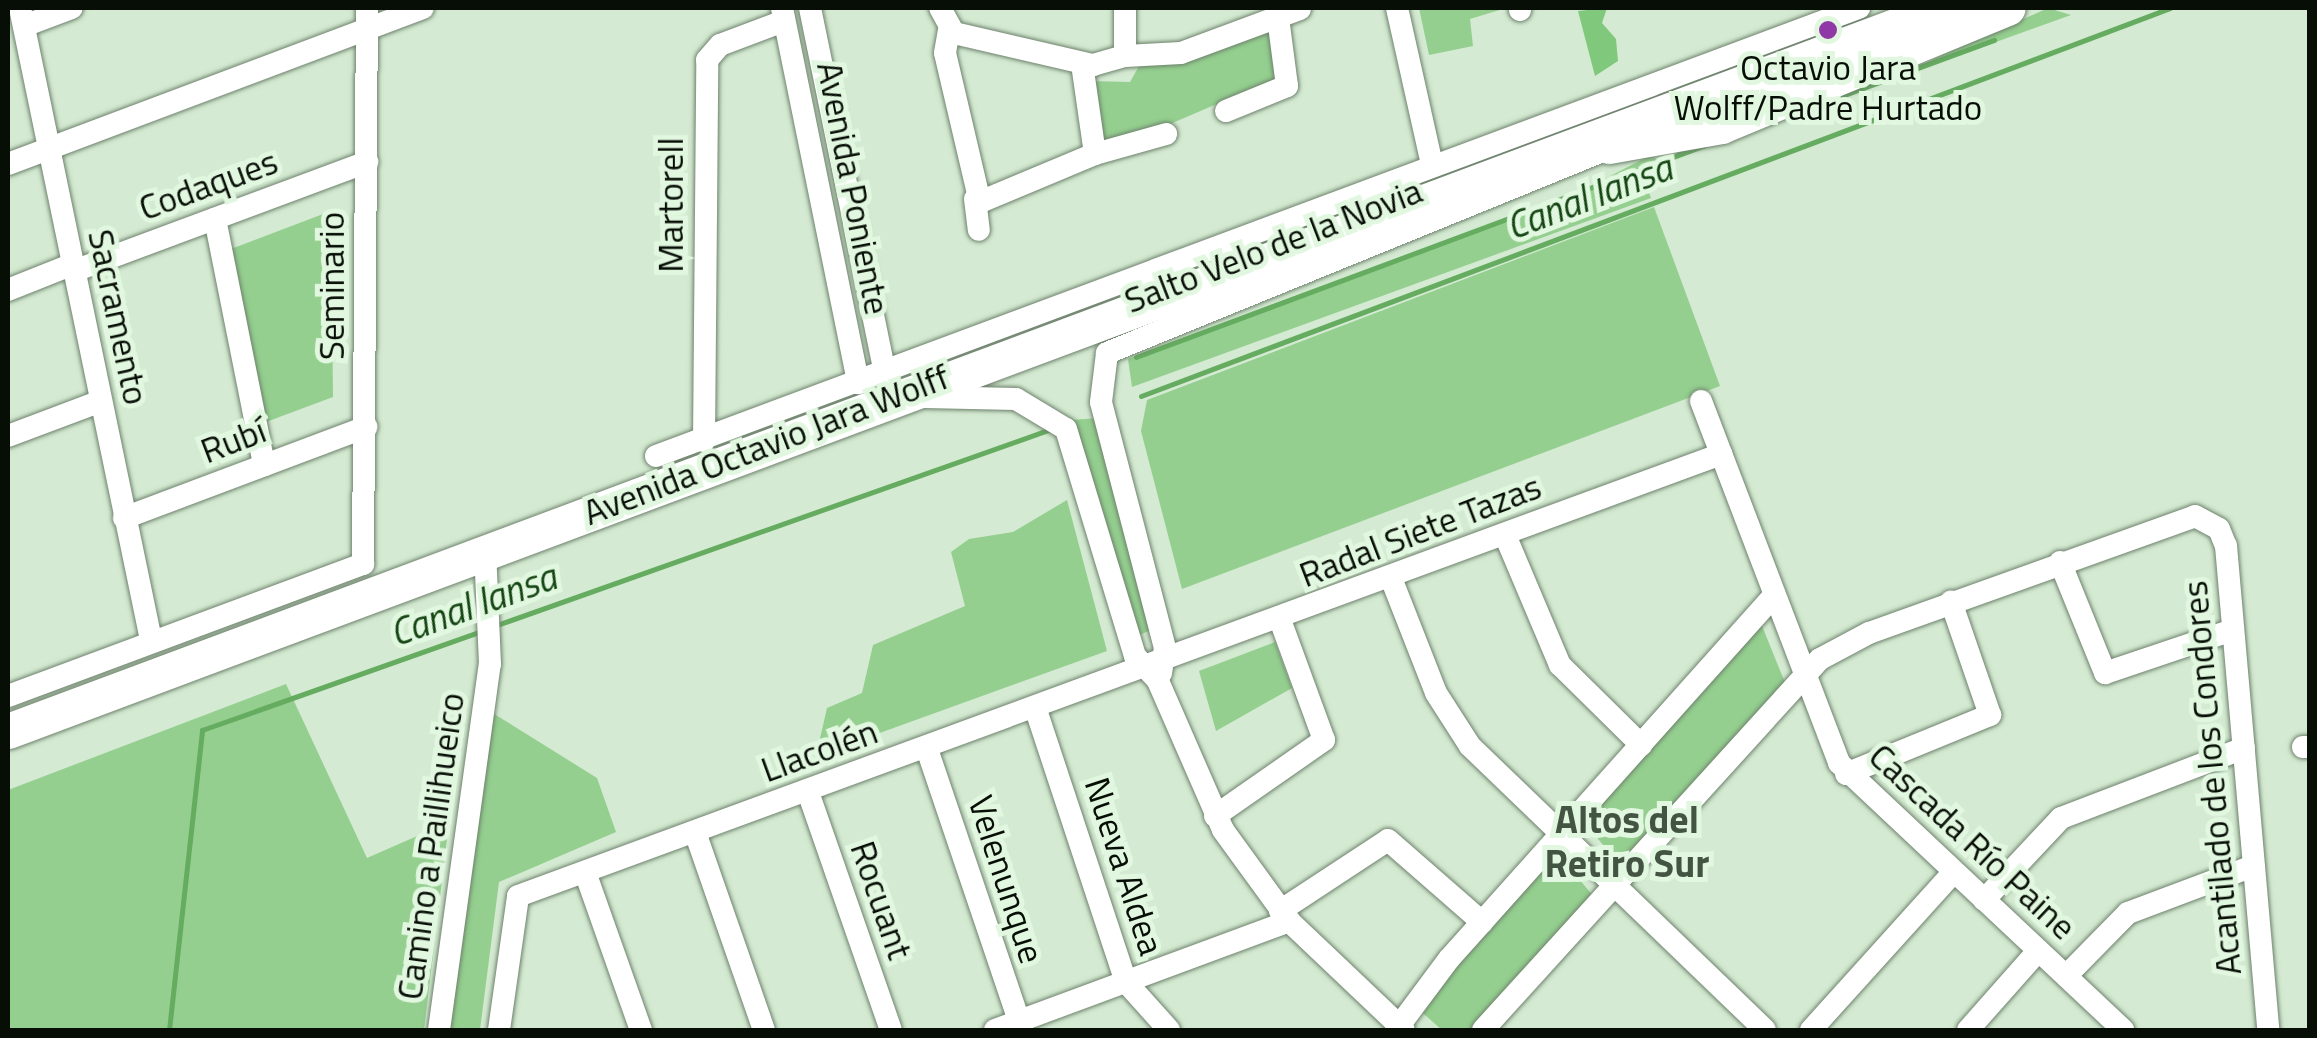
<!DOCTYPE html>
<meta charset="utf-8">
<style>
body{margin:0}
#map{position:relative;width:2317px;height:1038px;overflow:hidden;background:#d4ead2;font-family:"Titillium Web",sans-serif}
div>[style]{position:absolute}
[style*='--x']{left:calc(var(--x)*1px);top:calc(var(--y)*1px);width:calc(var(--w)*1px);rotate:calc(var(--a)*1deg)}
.green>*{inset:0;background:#94cf8f}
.forest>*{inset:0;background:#80c87b}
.stream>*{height:5px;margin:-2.5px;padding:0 2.5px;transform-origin:2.5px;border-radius:2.5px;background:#65ac60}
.roads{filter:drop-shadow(0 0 2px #6e826c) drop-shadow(0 0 2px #6e826c)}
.minor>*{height:22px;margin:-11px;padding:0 11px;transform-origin:11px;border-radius:11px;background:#fff}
.primary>*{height:35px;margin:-17.5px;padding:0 17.5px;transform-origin:17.5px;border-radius:17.5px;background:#fff}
.dots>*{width:28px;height:28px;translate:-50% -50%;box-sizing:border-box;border:5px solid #e1f7df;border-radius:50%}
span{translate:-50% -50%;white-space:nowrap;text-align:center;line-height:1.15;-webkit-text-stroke:10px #e1f7df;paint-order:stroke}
.poi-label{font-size:35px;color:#070e06}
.street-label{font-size:35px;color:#070e06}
.water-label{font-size:38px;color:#144513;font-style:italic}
.neighbourhood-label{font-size:38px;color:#435542;font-weight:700}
.frame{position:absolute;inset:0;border:10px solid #070e06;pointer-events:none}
</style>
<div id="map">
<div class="green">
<i style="clip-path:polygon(1419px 8px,1506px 8px,1470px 19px,1473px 46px,1429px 55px)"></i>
<i style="clip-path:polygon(2048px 8px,2071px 15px,1678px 157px,1677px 150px,1927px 62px)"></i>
<i style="clip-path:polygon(1273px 22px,1284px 75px,1105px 152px,1089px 81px,1130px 82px,1143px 59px)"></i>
<i style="clip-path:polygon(1651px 155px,1661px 163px,1641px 170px,1651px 198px,1132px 387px,1128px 359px,1585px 189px)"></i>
<i style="clip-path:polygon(1654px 207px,1720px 386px,1182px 589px,1141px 431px,1147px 400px)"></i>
<i style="clip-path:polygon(331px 211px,333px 397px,266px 422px,231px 249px)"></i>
<i style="clip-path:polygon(1100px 418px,1151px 630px,1137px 636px,1055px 421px)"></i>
<i style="clip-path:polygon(1067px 500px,1107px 651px,816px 756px,827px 708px,862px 693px,873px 645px,965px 606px,951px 552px,969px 539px,1013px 532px)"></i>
<i style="clip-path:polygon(1760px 621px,1786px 685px,1621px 866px,1582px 820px)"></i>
<i style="clip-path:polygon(1275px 642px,1292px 688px,1216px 731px,1199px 671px)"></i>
<i style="clip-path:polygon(286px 684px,367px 858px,449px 822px,424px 1030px,8px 1030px,8px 790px)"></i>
<i style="clip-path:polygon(491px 712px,597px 778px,616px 832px,499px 882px,480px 1030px,448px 1030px)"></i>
<i style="clip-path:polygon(1553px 848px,1594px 897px,1478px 1030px,1442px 1030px,1417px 1008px)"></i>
</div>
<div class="forest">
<i style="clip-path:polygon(1607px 8px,1602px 23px,1616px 39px,1618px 61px,1595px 76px,1578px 11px)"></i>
</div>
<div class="stream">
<i style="--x:1828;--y:101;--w:177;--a:-20.2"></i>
<i style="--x:1136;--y:357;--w:607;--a:-20.43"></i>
<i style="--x:1141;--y:396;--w:1100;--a:-20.66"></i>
<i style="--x:494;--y:626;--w:588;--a:-19.48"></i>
<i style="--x:169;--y:1030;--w:302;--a:-83.7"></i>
<i style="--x:202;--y:730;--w:294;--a:-19.5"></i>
</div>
<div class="roads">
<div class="minor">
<i style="--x:20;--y:8;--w:645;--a:78.29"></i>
<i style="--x:782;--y:8;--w:383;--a:78.5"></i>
<i style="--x:810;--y:8;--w:373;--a:78.4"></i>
<i style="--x:940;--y:8;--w:29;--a:61"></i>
<i style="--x:954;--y:33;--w:143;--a:13"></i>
<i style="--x:1093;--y:65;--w:33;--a:-16"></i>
<i style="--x:1125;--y:56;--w:48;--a:-90"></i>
<i style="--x:1397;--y:8;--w:161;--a:77.4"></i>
<i style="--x:1520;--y:8;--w:2;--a:90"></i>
<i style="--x:24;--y:26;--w:51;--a:-20.6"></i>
<i style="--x:949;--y:30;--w:23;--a:100"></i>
<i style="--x:945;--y:53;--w:153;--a:76.8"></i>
<i style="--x:980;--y:202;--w:125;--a:-22.7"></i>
<i style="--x:1095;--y:154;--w:91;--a:-98.2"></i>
<i style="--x:1125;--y:56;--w:56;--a:-3.1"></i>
<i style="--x:1181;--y:53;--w:127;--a:-20.3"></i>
<i style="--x:1226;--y:111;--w:66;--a:-22.3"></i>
<i style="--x:1287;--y:86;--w:69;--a:-97.5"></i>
<i style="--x:1095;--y:154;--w:74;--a:-15.7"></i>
<i style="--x:8;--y:164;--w:443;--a:-20.6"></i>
<i style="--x:975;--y:199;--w:31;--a:83"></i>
<i style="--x:215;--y:219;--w:251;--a:78.7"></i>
<i style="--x:74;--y:271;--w:313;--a:-20.4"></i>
<i style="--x:8;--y:290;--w:70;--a:-21.8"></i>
<i style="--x:925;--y:397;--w:91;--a:1.3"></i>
<i style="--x:1016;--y:399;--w:58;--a:31"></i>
<i style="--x:1066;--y:429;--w:237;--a:73.1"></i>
<i style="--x:1135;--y:656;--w:34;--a:47"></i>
<i style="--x:1158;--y:681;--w:163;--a:66.4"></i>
<i style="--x:1223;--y:830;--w:112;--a:54"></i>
<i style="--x:1289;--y:921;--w:158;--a:43.5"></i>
<i style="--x:1701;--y:401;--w:387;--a:69.1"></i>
<i style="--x:1839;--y:763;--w:390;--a:43.2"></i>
<i style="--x:8;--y:436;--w:99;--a:-20.6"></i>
<i style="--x:704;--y:441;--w:381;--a:-89.5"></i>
<i style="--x:707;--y:60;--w:20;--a:-49"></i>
<i style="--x:720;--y:45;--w:68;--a:-20.6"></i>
<i style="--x:656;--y:456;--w:1284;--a:-20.43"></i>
<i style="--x:124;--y:518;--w:259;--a:-20.6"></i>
<i style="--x:1505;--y:535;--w:141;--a:67.1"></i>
<i style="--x:1560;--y:665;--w:114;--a:44.6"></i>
<i style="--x:2060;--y:562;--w:120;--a:67.9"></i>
<i style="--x:2105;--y:673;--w:135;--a:-18.6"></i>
<i style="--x:1391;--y:578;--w:123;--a:68.6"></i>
<i style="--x:1436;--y:693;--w:63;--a:57.3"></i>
<i style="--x:1470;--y:746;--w:409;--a:43.9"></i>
<i style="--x:1161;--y:673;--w:25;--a:-81"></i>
<i style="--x:1165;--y:648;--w:254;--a:-104.6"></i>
<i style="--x:1101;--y:402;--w:49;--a:-83"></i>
<i style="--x:1107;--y:353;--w:549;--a:-22.17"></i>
<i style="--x:8;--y:696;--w:379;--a:-20.4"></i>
<i style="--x:363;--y:564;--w:556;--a:-89.59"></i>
<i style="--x:1036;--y:710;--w:287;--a:71.7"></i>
<i style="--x:1126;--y:982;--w:64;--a:48.1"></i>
<i style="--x:2303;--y:747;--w:7;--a:0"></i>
<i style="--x:927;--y:749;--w:297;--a:71.3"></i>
<i style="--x:1846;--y:774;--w:156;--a:-22.3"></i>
<i style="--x:1990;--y:715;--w:120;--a:-109"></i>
<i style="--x:808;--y:792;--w:252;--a:70.8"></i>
<i style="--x:1215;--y:816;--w:133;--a:-34.9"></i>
<i style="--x:1324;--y:740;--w:128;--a:-110.1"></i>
<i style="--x:695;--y:832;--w:210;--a:70.8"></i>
<i style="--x:585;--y:872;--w:168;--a:70.5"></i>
<i style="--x:1984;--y:900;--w:112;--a:-46.8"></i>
<i style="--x:2061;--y:818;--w:196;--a:-20.9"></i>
<i style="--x:1280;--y:911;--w:129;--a:-33.3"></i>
<i style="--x:1388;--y:840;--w:125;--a:41.1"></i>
<i style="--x:2066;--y:976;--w:88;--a:-45.5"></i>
<i style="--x:2128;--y:913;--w:134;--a:-20.6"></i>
<i style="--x:439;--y:1030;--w:370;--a:-82.1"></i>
<i style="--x:490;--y:664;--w:113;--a:-92.5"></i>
<i style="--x:499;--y:1030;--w:135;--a:-81.9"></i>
<i style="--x:518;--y:896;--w:1282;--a:-20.17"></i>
<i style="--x:995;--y:1030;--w:314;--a:-20.3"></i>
<i style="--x:1396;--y:1030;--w:89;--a:-53.3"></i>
<i style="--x:1449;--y:959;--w:483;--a:-48.2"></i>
<i style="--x:1483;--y:1030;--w:501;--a:-47.75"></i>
<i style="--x:1820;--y:659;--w:55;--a:-28"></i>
<i style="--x:1869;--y:633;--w:346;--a:-19.7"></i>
<i style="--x:2195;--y:516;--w:27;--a:28"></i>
<i style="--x:2219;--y:529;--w:18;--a:68"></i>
<i style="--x:2226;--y:546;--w:486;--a:85"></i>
<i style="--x:1811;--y:1030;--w:212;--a:-47.9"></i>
<i style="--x:1968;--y:1030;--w:106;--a:-48.5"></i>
</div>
<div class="primary">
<i style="--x:1609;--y:146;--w:114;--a:-10.1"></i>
<i style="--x:1721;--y:126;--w:310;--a:-22.4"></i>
<i style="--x:8;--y:731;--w:2066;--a:-20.49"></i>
</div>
</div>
<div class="dots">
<i style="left:1828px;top:30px;background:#9039a6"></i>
</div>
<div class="poi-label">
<span style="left:1828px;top:87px">Octavio Jara<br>Wolff/Padre Hurtado</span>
</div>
<div class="street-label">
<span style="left:208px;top:184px;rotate:-20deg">Codaques</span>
<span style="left:854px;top:188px;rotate:79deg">Avenida Poniente</span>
<span style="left:670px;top:205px;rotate:-90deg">Martorell</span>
<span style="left:1273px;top:245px;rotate:-21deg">Salto Velo de la Novia</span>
<span style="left:331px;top:286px;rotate:-90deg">Seminario</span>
<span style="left:119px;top:317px;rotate:78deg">Sacramento</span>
<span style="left:233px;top:440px;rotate:-21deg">Rubí</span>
<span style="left:766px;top:444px;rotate:-21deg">Avenida Octavio Jara Wolff</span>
<span style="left:1420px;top:530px;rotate:-21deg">Radal Siete Tazas</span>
<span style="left:819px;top:750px;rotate:-20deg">Llacolén</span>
<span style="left:2211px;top:778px;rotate:-95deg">Acantilado de los Condores</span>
<span style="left:1973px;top:841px;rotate:43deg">Cascada Río Paine</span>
<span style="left:430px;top:846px;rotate:-82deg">Camino a Paillihueico</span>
<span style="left:1125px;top:866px;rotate:72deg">Nueva Aldea</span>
<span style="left:1007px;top:879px;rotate:72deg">Velenunque</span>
<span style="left:882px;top:900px;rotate:71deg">Rocuant</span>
</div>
<div class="water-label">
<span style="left:1589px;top:197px;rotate:-21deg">Canal Iansa</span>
<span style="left:473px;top:605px;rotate:-20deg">Canal Iansa</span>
</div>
<div class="neighbourhood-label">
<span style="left:1627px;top:842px">Altos del<br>Retiro Sur</span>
</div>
<div class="frame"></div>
</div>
